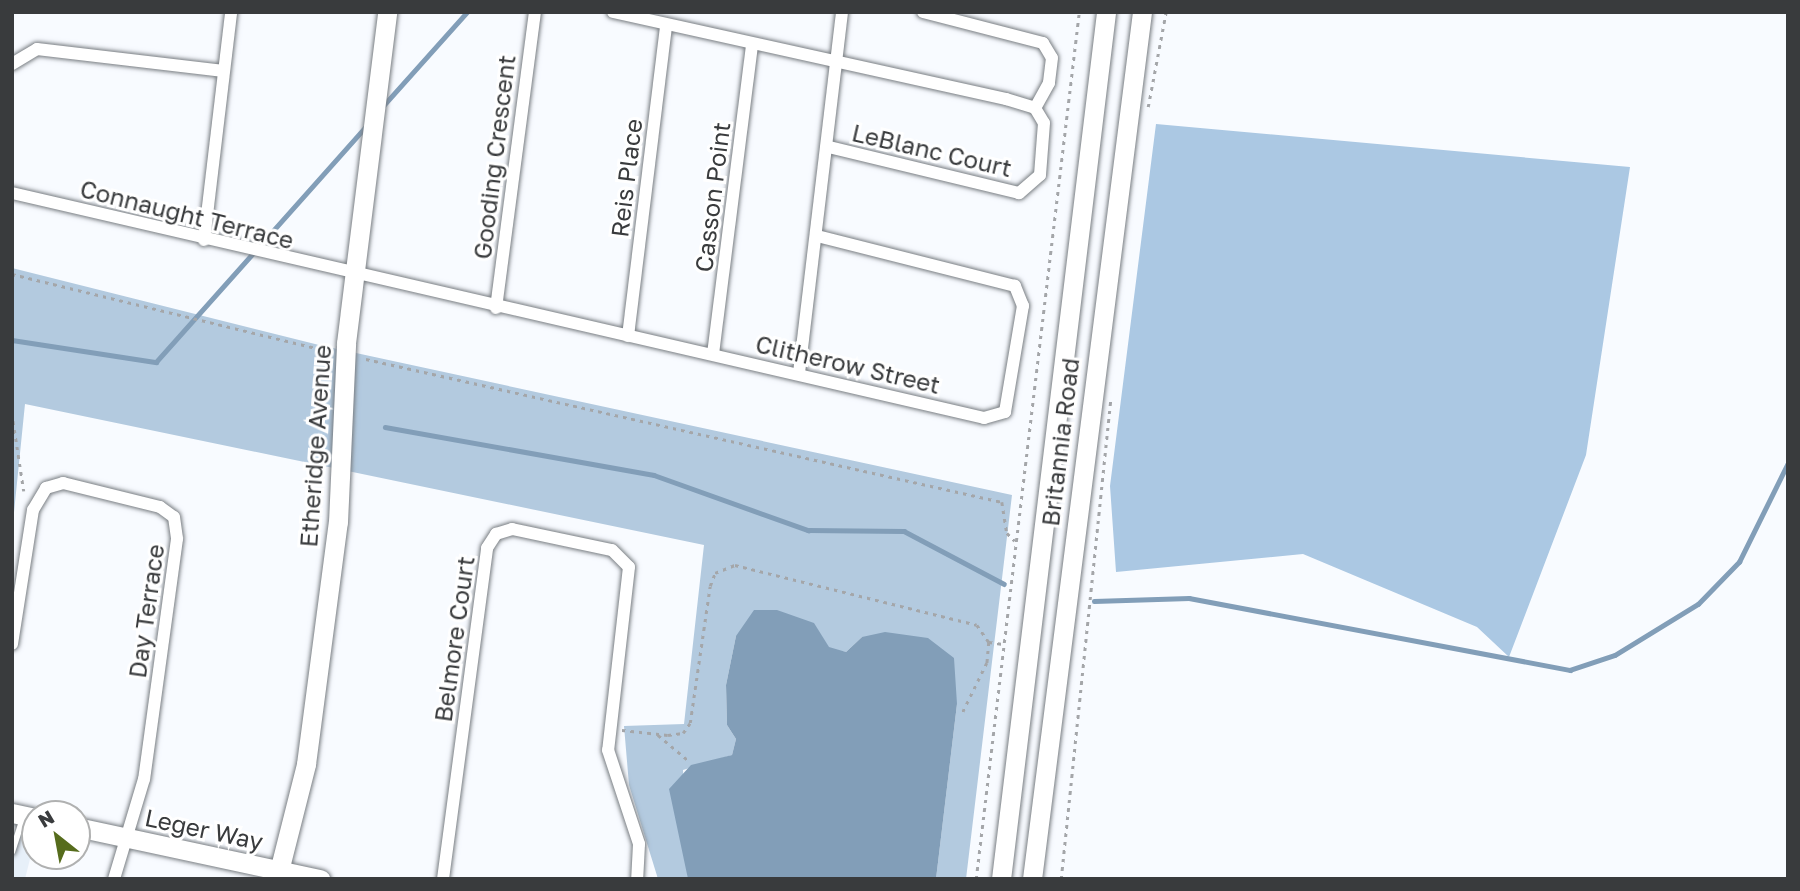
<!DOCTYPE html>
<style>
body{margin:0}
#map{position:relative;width:1800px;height:891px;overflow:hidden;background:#f8fbff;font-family:"Golos Text",sans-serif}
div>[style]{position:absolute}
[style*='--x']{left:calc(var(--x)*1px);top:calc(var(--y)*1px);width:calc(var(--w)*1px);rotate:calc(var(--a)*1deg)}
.built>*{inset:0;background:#e7f0f9}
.green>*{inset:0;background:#b3cadf}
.forest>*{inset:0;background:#abc8e3}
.water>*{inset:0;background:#829eb8}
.stream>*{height:4.5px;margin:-2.25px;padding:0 2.25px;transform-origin:2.25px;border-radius:2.25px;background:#829eb8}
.path>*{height:2.5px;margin-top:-1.25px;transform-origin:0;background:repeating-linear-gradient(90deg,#a4a6a9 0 3.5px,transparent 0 8.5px)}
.roads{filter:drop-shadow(0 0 2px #797e83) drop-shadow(0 0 2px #797e83)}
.lane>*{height:6px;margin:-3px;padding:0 3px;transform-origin:3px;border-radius:3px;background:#fff}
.street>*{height:12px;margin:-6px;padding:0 6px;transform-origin:6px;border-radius:6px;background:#fff}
.secondary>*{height:19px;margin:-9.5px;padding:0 9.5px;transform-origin:9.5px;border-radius:9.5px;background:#fff}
span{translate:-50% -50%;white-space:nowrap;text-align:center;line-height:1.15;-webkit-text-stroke:6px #fff;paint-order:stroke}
.street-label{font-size:24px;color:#393b3d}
.frame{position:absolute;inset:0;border:14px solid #393b3d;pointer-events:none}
.north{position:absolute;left:21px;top:800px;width:70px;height:70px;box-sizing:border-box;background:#fff;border:2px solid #b0b1b1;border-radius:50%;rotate:329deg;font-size:19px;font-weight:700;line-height:28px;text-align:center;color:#393b3d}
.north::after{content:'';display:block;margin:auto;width:24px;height:32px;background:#566c1c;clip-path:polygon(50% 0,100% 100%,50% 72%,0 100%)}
</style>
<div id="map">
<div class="built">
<i style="clip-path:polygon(12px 834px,35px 839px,25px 879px,12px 879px)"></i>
</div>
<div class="green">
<i style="clip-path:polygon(12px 268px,319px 345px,1012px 495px,966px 879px,936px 879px,957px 704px,862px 637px,846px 652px,736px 636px,726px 685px,727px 725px,736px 739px,732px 755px,683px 770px,688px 879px,658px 879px,629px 785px,624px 726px,684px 724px,704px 545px,25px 404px,12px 532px)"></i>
</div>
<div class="forest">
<i style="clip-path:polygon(1156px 124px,1630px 167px,1586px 455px,1509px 657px,1477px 627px,1303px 554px,1116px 572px,1110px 486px)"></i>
</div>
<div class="water">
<i style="clip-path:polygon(754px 610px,777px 610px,814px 623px,829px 647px,846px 652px,862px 637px,885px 632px,928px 638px,954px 658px,957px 704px,936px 879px,688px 879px,669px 789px,691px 765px,732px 755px,736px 739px,727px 725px,726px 685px,736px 636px)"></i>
</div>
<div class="stream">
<i style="--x:383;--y:106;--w:126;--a:-48.2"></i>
<i style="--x:12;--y:340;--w:146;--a:8.7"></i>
<i style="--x:156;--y:362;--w:316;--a:-48.3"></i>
<i style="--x:385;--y:427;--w:273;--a:10.1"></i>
<i style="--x:654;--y:475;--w:164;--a:19.7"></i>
<i style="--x:808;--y:530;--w:96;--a:0.6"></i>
<i style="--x:904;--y:531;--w:113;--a:27.9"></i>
<i style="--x:1094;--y:601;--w:95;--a:-1.8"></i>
<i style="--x:1189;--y:598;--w:388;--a:10.7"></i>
<i style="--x:1570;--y:670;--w:47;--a:-18.4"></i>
<i style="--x:1615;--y:655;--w:97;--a:-31.6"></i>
<i style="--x:1698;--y:604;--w:59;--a:-45.7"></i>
<i style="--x:1739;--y:562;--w:110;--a:-63.7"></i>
</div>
<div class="path">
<i style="--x:1148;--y:107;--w:97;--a:-79.3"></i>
<i style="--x:12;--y:274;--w:317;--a:13.7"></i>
<i style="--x:366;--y:359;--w:652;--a:12.67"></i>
<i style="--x:1002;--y:502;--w:31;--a:81"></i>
<i style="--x:1007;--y:533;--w:11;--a:45"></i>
<i style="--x:12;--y:413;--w:79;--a:81.3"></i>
<i style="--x:989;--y:642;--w:14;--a:8"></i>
<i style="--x:622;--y:730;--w:46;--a:6.2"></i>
<i style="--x:668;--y:735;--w:15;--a:-8"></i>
<i style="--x:683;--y:733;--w:12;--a:-55"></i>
<i style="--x:690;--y:723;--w:138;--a:-81.7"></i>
<i style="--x:710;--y:586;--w:14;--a:-69"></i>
<i style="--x:715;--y:573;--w:22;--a:-22"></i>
<i style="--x:735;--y:565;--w:249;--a:13.9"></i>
<i style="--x:977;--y:625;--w:21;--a:55"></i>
<i style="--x:989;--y:642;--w:21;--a:95"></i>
<i style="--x:987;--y:663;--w:59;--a:116.1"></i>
<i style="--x:658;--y:735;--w:38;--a:40"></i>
<i style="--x:976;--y:879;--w:873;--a:-83.22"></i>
<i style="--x:1061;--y:879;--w:484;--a:-84.1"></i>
</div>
<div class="roads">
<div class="lane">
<i style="--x:12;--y:852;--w:36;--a:-72"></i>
</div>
<div class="street">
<i style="--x:613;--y:12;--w:403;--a:12.5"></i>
<i style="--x:1006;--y:99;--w:30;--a:17"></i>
<i style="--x:1035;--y:108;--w:17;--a:59"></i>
<i style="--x:1044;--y:123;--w:52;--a:94.4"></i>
<i style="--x:1040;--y:175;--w:28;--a:139"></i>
<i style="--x:1019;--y:193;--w:195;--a:-166.4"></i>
<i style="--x:923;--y:12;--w:124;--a:14.5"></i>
<i style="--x:1043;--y:43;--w:17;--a:59"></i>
<i style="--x:1052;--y:58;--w:25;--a:97"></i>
<i style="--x:1049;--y:83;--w:29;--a:119"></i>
<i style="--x:12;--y:64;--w:29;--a:-31"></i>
<i style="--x:37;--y:49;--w:188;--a:6.7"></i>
<i style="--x:12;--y:193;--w:998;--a:13.03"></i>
<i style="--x:984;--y:418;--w:22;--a:-16"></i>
<i style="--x:1005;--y:412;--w:108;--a:-80.4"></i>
<i style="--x:1023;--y:306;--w:22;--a:-112"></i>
<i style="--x:1015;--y:286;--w:204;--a:-165.8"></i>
<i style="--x:204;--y:240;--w:230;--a:-83.2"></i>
<i style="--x:496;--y:308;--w:299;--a:-82.5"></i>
<i style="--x:628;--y:336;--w:313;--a:-83"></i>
<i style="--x:713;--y:354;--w:310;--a:-82.8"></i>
<i style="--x:799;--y:373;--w:364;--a:-83.2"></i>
<i style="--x:12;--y:644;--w:136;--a:-81.1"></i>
<i style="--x:33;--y:510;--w:26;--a:-59"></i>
<i style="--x:46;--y:488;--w:18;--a:-16"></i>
<i style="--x:63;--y:483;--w:100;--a:13.9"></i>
<i style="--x:160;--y:507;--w:17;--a:36"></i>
<i style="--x:174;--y:517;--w:22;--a:82"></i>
<i style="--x:177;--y:539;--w:242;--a:97.8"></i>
<i style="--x:144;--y:779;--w:104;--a:106.7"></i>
<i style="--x:443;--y:879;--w:334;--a:-82.4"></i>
<i style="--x:487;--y:548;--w:17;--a:-57"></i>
<i style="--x:496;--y:534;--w:17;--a:-17"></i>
<i style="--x:512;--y:529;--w:102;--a:11.9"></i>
<i style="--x:612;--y:550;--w:24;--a:45"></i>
<i style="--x:629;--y:567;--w:184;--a:96.5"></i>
<i style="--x:608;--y:750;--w:99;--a:71.7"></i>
<i style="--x:639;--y:844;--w:35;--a:93"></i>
</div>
<div class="secondary">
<i style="--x:12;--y:813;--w:24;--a:12"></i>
<i style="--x:77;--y:827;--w:249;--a:12.1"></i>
<i style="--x:277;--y:879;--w:119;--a:-75.8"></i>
<i style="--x:306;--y:764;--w:244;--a:-82.5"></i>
<i style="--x:338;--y:522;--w:179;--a:-87.4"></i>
<i style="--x:346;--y:343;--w:334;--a:-82.9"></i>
<i style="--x:1001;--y:879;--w:873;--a:-83.09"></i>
<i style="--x:1032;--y:879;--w:874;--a:-82.77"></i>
</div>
</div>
<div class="street-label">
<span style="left:932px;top:150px;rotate:13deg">LeBlanc Court</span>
<span style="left:494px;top:157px;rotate:-83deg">Gooding Crescent</span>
<span style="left:626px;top:178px;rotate:-83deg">Reis Place</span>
<span style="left:712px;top:197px;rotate:-83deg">Casson Point</span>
<span style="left:187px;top:214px;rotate:14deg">Connaught Terrace</span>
<span style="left:848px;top:364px;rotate:13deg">Clitherow Street</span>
<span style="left:1060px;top:442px;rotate:-83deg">Britannia Road</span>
<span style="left:315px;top:446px;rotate:-86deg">Etheridge Avenue</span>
<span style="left:146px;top:611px;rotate:-82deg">Day Terrace</span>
<span style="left:454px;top:639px;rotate:-82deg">Belmore Court</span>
<span style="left:204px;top:829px;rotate:12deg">Leger Way</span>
</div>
<div class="frame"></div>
<div class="north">N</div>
</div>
